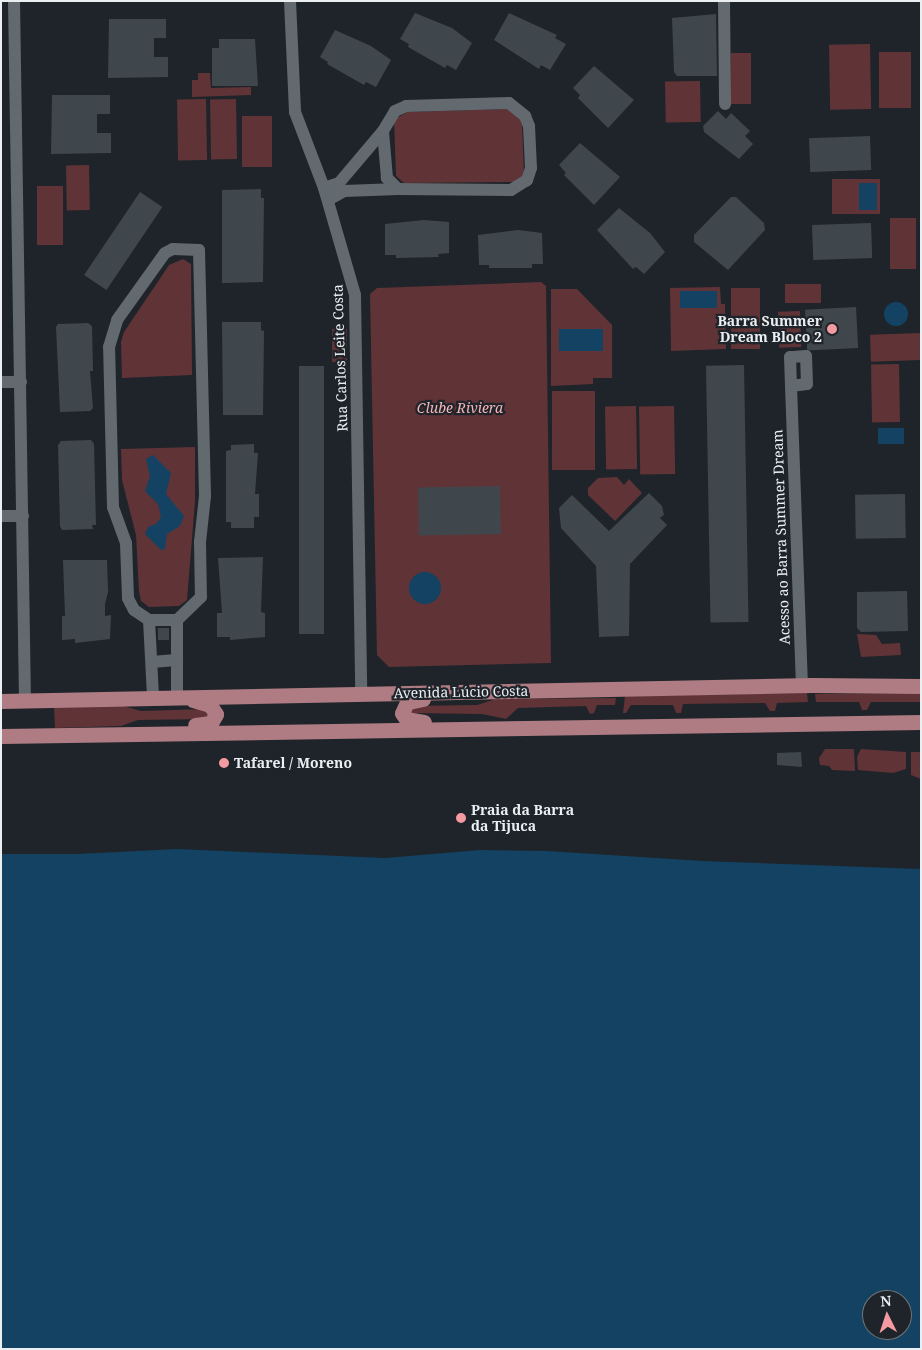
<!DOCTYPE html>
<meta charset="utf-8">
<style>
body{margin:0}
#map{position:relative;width:922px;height:1350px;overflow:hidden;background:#1e2429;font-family:"Noto Serif",serif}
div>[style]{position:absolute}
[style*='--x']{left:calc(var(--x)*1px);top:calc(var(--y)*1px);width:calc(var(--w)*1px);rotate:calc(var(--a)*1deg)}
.green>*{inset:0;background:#603337;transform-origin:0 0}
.water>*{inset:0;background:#134263;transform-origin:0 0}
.round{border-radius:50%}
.building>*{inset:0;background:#40474c;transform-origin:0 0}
.minor>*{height:12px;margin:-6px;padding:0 6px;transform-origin:6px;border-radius:6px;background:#62696f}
.major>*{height:15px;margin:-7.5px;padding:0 7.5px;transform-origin:7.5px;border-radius:7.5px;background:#af7c83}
.dots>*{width:14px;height:14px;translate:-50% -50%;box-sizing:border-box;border:2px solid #1e2429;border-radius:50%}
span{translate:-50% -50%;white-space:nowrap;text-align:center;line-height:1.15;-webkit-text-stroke:4.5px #1e2429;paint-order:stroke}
.poi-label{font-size:14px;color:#ebeff2;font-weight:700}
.right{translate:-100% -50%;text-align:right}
.left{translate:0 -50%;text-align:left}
.street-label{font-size:14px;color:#ebeff2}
.park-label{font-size:14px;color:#f4b4b8;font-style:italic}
.frame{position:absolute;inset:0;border:2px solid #ebeff2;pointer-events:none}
.north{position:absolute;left:862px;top:1290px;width:50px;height:50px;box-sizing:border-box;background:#1e2429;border:1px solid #707579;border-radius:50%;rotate:356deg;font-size:14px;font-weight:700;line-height:20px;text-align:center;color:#ebeff2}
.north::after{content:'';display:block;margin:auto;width:18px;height:22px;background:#f49aa1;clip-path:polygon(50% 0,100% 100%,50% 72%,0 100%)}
</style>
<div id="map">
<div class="green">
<i style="left:870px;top:44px;width:65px;height:41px;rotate:89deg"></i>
<i style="left:879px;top:52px;width:32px;height:56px"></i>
<i style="left:731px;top:53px;width:20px;height:51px"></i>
<i style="clip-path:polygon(198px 73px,210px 73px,211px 88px,251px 87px,251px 95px,192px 97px,192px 80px,198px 80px)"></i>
<i style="left:700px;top:81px;width:41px;height:35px;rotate:89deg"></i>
<i style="left:206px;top:99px;width:61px;height:29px;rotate:89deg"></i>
<i style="left:236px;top:99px;width:60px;height:26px;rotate:89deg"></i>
<i style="clip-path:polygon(509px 109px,522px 121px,524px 176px,514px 182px,404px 183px,396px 176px,394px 120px,407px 112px)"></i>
<i style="left:272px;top:116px;width:51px;height:30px;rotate:90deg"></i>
<i style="left:89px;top:165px;width:45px;height:23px;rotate:89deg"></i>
<i style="left:880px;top:179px;width:35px;height:48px;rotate:90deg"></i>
<i style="left:37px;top:186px;width:26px;height:59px"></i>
<i style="left:890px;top:218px;width:26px;height:51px"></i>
<i style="clip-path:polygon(183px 259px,191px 264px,192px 375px,122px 378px,121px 342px,124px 332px,169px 265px)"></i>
<i style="clip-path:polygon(541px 282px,546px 286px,551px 663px,389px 667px,377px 655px,370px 294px,377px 288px)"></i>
<i style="left:821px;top:284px;width:19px;height:36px;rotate:90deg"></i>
<i style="clip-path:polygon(720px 287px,721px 304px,725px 304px,726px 349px,671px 351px,670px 288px)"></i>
<i style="left:731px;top:288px;width:29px;height:61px"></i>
<i style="clip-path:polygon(551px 289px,577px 289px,612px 325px,612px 378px,593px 378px,593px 384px,551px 386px)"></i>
<i style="left:800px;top:311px;width:36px;height:22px;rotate:88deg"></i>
<i style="left:332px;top:329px;width:15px;height:33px"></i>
<i style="left:920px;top:333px;width:27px;height:50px;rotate:88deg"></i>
<i style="left:899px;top:364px;width:58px;height:28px;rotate:89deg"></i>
<i style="left:552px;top:391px;width:43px;height:79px"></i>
<i style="left:636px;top:406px;width:63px;height:31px;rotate:89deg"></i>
<i style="left:674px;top:406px;width:68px;height:35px;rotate:89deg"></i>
<i style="clip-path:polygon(195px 447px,195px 502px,187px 600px,179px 606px,149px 607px,141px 601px,139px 591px,136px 535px,122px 480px,121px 449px)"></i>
<i style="clip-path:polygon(617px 477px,624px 485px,629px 479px,642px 493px,615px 521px,588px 495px,588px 488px,598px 478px)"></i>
<i style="clip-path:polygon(857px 634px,876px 635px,882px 644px,900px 643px,901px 655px,861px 657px)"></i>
<i style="clip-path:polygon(807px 693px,808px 702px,777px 703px,775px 711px,770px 711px,765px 703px,683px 704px,681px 713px,676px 713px,673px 705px,631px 705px,626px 713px,623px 713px,625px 696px)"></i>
<i style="clip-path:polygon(921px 693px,921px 702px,871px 702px,867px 710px,862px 710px,859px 702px,816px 702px,815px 694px)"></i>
<i style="clip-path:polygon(616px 698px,615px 705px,597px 705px,594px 713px,590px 714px,586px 706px,518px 708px,506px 719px,482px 714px,409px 713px,412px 706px,477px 705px,496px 699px)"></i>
<i style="clip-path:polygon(120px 705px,141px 711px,205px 709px,209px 712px,206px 719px,138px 720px,121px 726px,55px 728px,54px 707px)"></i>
<i style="clip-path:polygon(825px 749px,854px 749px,855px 771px,832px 770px,829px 766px,820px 765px,819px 758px)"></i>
<i style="clip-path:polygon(861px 749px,906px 752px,906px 769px,893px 773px,858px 770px,857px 757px)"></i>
<i style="clip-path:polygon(911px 752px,921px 752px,921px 779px,911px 775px)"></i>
</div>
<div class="water">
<i style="left:859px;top:183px;width:18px;height:27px"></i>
<i style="left:680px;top:291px;width:37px;height:17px"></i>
<i class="round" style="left:884px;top:302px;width:24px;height:24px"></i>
<i style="left:559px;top:329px;width:44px;height:22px"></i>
<i style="left:878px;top:428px;width:26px;height:16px"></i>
<i style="clip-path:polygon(153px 455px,171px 473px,166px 494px,184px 516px,180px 526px,167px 534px,165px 549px,161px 550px,145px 534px,148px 527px,156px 524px,161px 517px,158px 504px,145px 491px,150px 476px,146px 459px)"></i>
<i class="round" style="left:409px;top:572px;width:32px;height:32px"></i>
<i style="clip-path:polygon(evenodd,178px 849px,385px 858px,480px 850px,547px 851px,703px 861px,921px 869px,921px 1349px,1px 1349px,1px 854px,77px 854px,178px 849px,872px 1300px,902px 1300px,902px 1330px,872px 1330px,872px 1300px)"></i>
</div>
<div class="building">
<i style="clip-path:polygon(415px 13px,452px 28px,472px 43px,456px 70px,447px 65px,445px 68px,408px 47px,409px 44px,400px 39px)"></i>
<i style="clip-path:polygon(509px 13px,557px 35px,555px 38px,566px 44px,550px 70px,541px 65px,539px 69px,494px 40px)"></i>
<i style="clip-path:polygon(716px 14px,717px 76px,677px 76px,674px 72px,672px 18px)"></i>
<i style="clip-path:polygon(109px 19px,166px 19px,166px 38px,154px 38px,154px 57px,168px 57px,168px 77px,108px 78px)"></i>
<i style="clip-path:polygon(335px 30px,371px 46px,391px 60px,376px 87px,366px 82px,364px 85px,327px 64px,328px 62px,320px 57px)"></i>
<i style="clip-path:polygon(219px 39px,255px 39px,258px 86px,212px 86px,212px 48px,219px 48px)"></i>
<i style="clip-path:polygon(594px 66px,634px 100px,608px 128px,578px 98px,580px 95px,573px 88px)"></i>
<i style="clip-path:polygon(52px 95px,110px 95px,110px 114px,97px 114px,97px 133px,111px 133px,111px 153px,51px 154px)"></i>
<i style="clip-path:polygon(718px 111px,726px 119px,731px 113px,750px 131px,745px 136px,753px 144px,739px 159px,704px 132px,703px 126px)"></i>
<i style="left:870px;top:136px;width:34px;height:61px;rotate:88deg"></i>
<i style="clip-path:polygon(580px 143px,620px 177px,594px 205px,564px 175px,566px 173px,559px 165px)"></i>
<i style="clip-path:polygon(261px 189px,261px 198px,264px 198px,263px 282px,222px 283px,222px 190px)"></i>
<i style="left:140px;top:192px;width:27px;height:100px;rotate:34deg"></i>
<i style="clip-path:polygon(731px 197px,736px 197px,764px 223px,765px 230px,728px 270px,694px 242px,694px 235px)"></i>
<i style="clip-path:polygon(619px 208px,650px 233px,665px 252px,644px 274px,636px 267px,633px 269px,597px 230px)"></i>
<i style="clip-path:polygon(424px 220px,449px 222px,449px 253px,438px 254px,439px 257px,396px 258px,396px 255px,385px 255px,385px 224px)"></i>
<i style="left:871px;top:223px;width:35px;height:59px;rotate:88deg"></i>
<i style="clip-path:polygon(518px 230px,542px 233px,543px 264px,532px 264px,532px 268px,489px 268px,489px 265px,479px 265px,478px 235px)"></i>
<i style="left:856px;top:307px;width:41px;height:51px;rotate:87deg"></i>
<i style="clip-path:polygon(222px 322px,261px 322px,261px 330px,264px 331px,263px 415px,223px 415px)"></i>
<i style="clip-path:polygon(88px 323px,92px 326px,93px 371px,90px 371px,93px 408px,90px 411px,60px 412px,56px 327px,58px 324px)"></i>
<i style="left:744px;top:365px;width:257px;height:38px;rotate:89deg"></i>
<i style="left:299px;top:366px;width:25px;height:268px"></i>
<i style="clip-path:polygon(91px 440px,94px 444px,96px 525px,92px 525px,93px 529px,62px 530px,60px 526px,58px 445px,61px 441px)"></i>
<i style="clip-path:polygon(254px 444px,254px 453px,258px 453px,255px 494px,259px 494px,259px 517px,254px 517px,254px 528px,231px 528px,231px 522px,226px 522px,226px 451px,231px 450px,231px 445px)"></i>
<i style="left:500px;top:486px;width:48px;height:82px;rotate:89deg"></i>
<i style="clip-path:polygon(649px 493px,662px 506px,664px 515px,660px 518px,667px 525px,630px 564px,629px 636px,599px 637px,596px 566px,561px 528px,559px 508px,572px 495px,609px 531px)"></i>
<i style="left:905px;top:494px;width:44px;height:50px;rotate:89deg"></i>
<i style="clip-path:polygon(263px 557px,261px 612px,265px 613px,265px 637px,230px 640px,230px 637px,217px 637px,217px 613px,222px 613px,218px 558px)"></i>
<i style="clip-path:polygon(63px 560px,107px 560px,108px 592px,105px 604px,105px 616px,111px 615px,110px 639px,75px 643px,75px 639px,62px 640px,62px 616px,65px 616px)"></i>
<i style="clip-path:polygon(907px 591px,908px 631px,861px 632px,857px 628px,857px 592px)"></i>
<i style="left:158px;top:628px;width:11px;height:12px"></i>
<i style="clip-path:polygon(801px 752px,802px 767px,777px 765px,777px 753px)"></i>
</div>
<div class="minor">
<i style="--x:14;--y:1;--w:699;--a:89.1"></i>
<i style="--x:290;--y:1;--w:111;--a:87.4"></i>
<i style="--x:295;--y:112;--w:81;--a:69.1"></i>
<i style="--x:324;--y:188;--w:111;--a:73.8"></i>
<i style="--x:355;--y:295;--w:399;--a:89.1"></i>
<i style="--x:724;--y:1;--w:103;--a:89.4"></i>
<i style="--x:324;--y:188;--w:16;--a:-18"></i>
<i style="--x:339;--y:183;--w:68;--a:-49.8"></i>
<i style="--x:383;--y:131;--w:23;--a:-59"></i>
<i style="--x:395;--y:111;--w:12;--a:-24"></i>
<i style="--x:406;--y:106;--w:103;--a:-1.7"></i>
<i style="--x:509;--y:103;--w:21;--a:39"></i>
<i style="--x:525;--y:116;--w:11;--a:68"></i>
<i style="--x:529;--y:126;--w:42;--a:87.3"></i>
<i style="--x:531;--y:168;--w:13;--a:108"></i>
<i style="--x:527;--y:180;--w:19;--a:148"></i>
<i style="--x:511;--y:190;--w:113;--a:-179.5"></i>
<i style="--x:398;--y:189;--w:16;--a:-135"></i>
<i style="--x:387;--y:178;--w:47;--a:-94.9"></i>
<i style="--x:328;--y:200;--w:18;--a:-29"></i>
<i style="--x:344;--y:191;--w:54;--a:-2.1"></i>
<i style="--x:173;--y:249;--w:26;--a:2"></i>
<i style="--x:199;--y:250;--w:246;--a:88.6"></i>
<i style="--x:205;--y:496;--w:46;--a:96.2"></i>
<i style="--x:200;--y:542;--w:55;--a:89"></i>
<i style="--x:201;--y:597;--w:33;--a:136"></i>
<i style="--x:177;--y:620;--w:28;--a:180"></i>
<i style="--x:149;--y:620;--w:18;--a:-146"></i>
<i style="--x:134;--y:610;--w:13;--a:-117"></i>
<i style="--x:128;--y:598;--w:55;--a:-92.1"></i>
<i style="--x:126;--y:543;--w:38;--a:-110"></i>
<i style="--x:113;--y:507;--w:160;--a:-91.4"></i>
<i style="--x:109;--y:347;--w:28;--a:-73"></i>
<i style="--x:117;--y:320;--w:82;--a:-54.4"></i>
<i style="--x:165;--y:253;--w:9;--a:-27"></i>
<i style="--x:1;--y:382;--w:20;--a:0"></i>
<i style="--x:791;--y:386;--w:16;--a:-7"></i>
<i style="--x:807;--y:384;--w:28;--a:-92"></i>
<i style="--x:806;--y:356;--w:16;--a:176"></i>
<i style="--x:790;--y:357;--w:29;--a:88"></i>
<i style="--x:791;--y:386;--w:300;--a:87.9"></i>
<i style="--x:1;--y:516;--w:22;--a:0"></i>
<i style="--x:149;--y:620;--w:77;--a:87"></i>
<i style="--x:177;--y:620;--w:77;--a:90"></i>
<i style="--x:152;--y:662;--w:24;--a:-5"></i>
</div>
<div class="major">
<i style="--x:423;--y:699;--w:16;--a:169"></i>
<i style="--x:407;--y:702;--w:12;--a:114"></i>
<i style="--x:402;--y:713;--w:7;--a:56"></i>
<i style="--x:406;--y:719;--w:18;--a:9"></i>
<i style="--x:193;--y:700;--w:18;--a:16"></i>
<i style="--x:210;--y:705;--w:11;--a:56"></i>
<i style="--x:216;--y:714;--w:10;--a:119"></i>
<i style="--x:211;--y:723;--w:16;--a:173"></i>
<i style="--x:1;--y:701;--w:811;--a:-1.13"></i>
<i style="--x:812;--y:685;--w:109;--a:0.5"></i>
<i style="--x:1;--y:736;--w:920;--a:-0.87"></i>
</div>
<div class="dots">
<i style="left:832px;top:329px;background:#f49aa1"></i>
<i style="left:224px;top:763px;background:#f49aa1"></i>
<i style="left:461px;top:818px;background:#f49aa1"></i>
</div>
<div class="poi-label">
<span class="right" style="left:822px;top:329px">Barra Summer<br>Dream Bloco 2</span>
<span class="left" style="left:234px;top:763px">Tafarel / Moreno</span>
<span class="left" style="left:471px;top:818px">Praia da Barra<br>da Tijuca</span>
</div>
<div class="street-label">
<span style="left:340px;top:358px;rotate:-92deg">Rua Carlos Leite Costa</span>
<span style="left:781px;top:537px;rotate:-92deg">Acesso ao Barra Summer Dream</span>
<span style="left:461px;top:692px;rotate:-1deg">Avenida Lúcio Costa</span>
</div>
<div class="park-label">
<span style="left:460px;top:408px">Clube Riviera</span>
</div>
<div class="frame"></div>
<div class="north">N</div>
</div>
